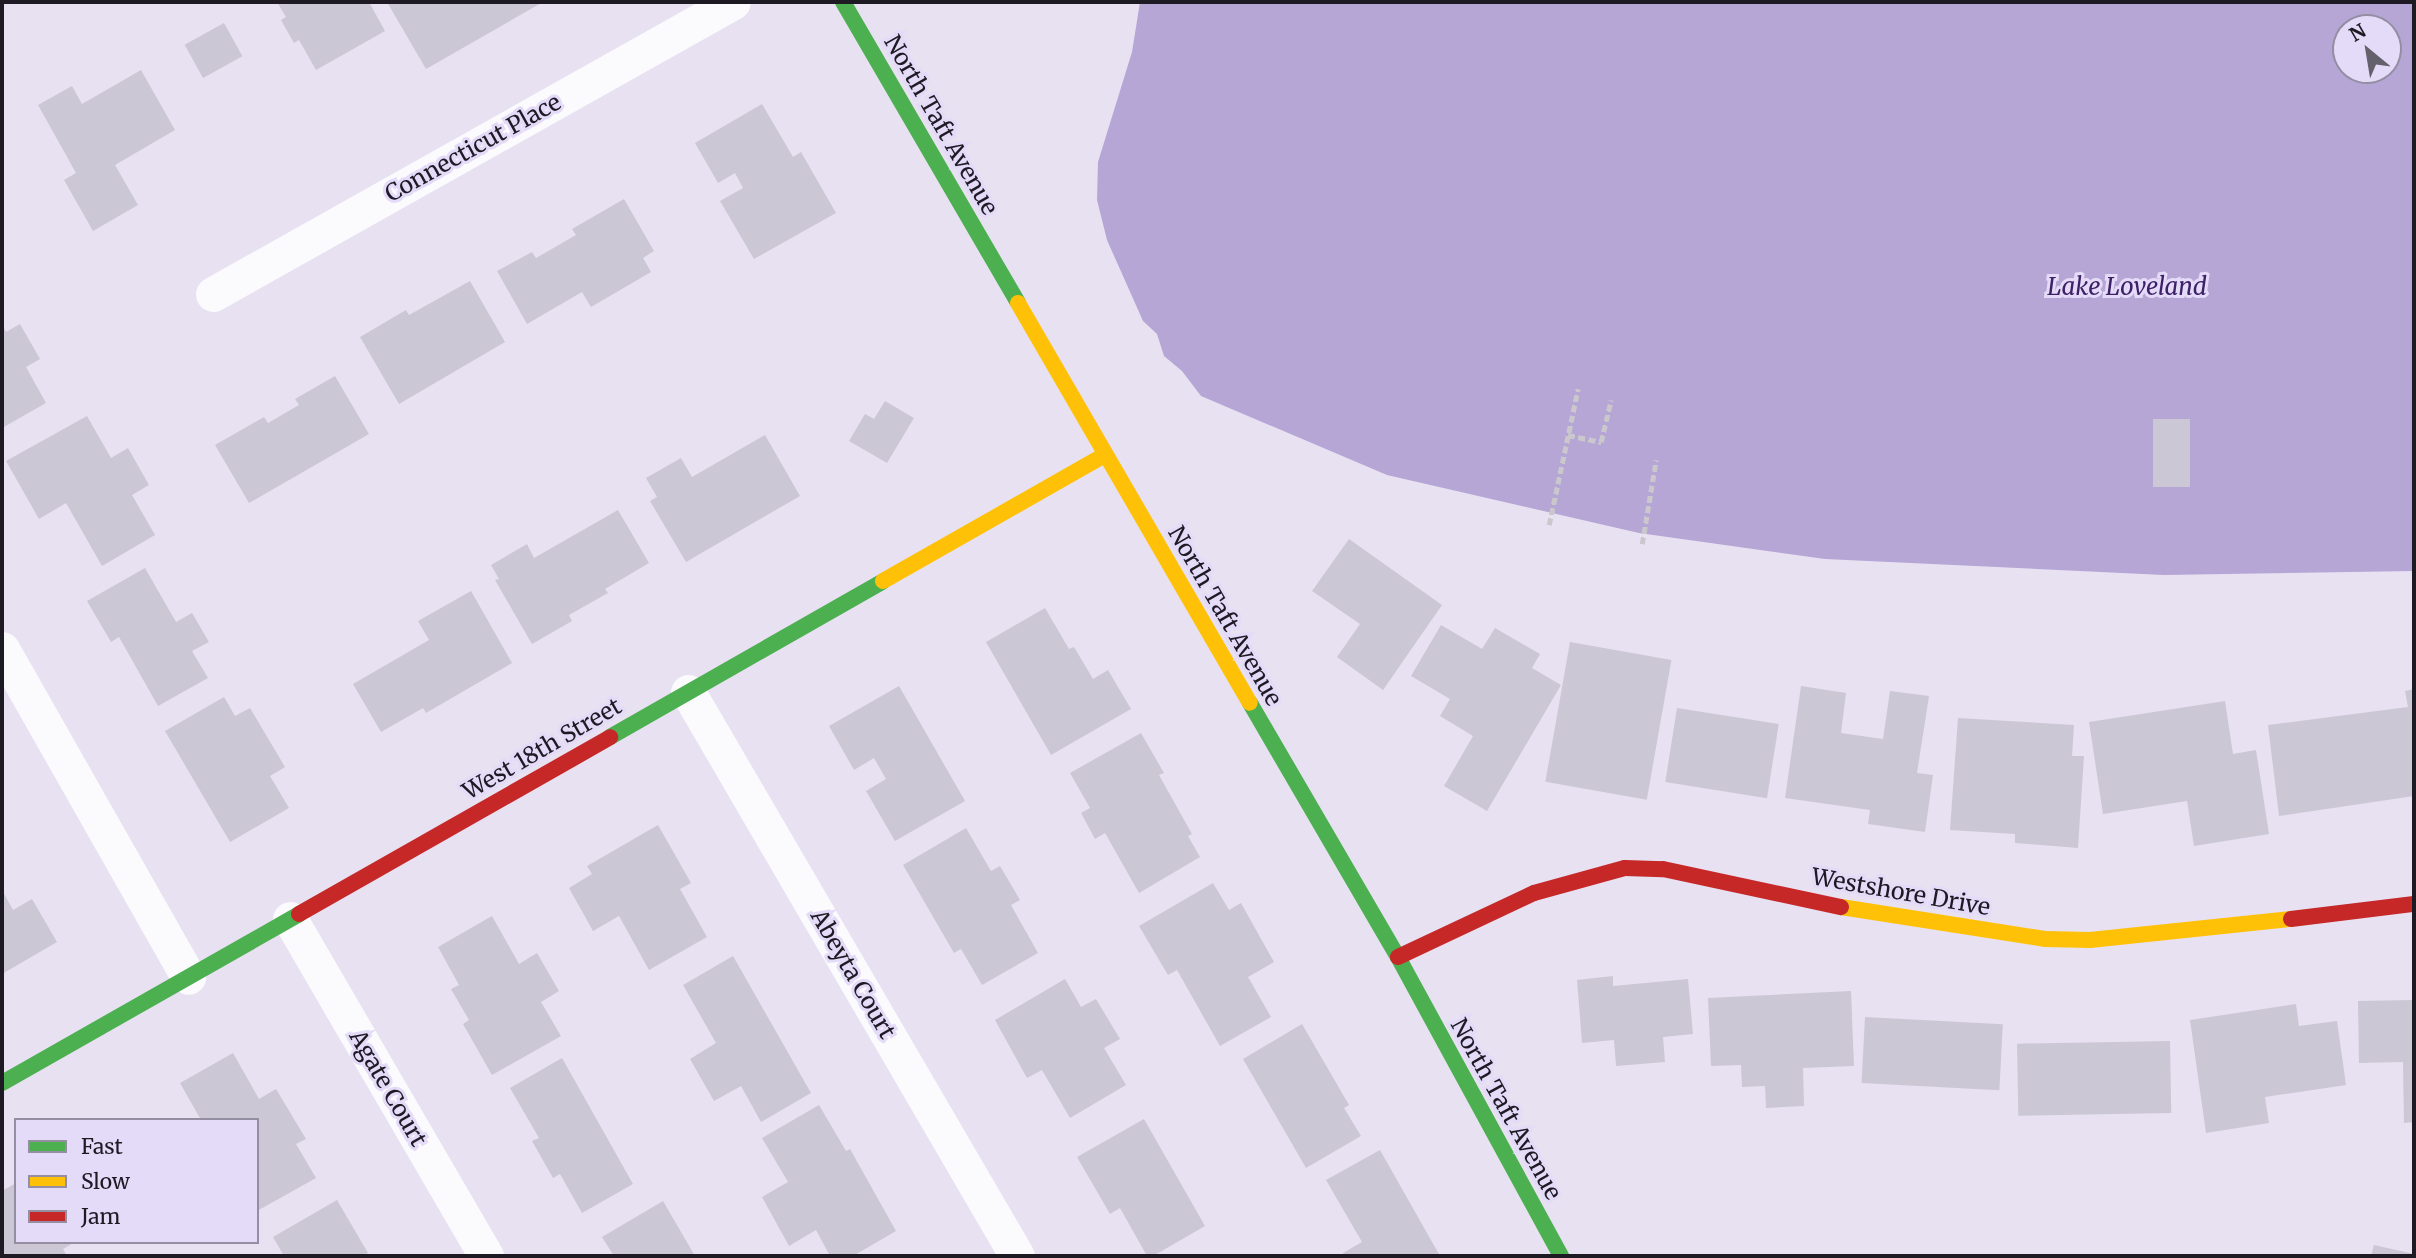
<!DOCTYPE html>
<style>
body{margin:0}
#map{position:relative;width:2416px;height:1258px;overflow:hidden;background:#e7e1f2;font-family:Merriweather,serif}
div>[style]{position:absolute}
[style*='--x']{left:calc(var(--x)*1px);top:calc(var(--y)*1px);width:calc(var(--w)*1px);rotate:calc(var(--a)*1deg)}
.water>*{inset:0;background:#b6a6d5}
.building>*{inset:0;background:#ccc7d4;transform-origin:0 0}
.path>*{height:4.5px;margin-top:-2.25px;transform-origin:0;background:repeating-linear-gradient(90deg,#cac8cd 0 7px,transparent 0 10.5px)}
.street>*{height:35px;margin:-17.5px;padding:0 17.5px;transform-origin:17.5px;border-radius:17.5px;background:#fbfafd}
.fast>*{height:16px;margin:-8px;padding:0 8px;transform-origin:8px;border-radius:8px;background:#4caf50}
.slow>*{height:16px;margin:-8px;padding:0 8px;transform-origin:8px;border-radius:8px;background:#ffc107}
.jam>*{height:16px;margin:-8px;padding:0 8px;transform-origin:8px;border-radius:8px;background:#c62828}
span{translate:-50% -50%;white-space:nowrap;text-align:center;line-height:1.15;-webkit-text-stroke:6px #e4dbf8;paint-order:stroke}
.street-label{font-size:23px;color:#1d1a24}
.water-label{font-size:24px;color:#3e2067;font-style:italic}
.frame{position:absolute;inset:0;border:4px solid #1d1a24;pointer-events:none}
.legend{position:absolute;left:14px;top:1118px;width:245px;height:126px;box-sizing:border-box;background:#e4dbf8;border:2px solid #948ea3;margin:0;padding:9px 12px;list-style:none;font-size:21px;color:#1d1a24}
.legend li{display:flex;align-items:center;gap:14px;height:35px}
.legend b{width:35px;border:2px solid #948ea3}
.north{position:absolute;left:2332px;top:14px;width:70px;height:70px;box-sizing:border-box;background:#e4dbf8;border:2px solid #948ea3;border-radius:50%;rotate:330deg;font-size:19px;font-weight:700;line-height:28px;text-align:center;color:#1d1a24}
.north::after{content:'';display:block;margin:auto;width:24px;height:32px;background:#64606c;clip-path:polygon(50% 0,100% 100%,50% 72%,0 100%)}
</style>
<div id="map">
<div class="water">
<i style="clip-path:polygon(evenodd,1140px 2px,2414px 2px,2414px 571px,2164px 575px,1825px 559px,1639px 533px,1387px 475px,1201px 396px,1182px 371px,1164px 356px,1157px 334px,1143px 321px,1107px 240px,1097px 200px,1098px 162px,1132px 52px,1140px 2px,2346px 28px,2388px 28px,2388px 70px,2346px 70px,2346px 28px)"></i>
</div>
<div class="building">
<i style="clip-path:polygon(277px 2px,369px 2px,385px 31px,316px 70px,299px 40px,294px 43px,281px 20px,286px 17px)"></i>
<i style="clip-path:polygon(387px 2px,543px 2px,426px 69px)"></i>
<i style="left:224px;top:23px;width:38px;height:45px;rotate:61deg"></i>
<i style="clip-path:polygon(141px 70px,175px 130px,115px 165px,138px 205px,93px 231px,64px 180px,76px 173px,38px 105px,72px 86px,82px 104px)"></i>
<i style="clip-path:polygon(762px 104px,793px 157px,801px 152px,836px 213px,754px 259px,720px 201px,743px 188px,735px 173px,718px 183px,695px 143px)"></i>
<i style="clip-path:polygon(624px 199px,654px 251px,643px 258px,651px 272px,591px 307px,582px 292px,527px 324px,497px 271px,532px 252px,536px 258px,576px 235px,572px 229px)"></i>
<i style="clip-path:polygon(470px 281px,505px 342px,399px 404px,360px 337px,406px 310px,409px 315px)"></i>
<i style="clip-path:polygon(20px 324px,40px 359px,26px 367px,46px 403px,2px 428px,2px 325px,6px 332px)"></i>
<i style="clip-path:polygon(335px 376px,369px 434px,249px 503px,215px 445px,264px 417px,268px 423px,299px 405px,295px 399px)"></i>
<i style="clip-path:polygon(885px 401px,914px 418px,887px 463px,849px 441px,865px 414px,874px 419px)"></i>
<i style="clip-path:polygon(87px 416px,111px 458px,128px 448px,149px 485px,132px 495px,155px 535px,102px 566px,66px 503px,39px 519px,6px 461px)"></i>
<i style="left:2153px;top:419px;width:37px;height:68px"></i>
<i style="clip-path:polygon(765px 435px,800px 496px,686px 562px,650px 501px,657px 497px,646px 478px,681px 458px,692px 477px)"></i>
<i style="clip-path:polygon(618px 510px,649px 563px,605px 589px,608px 593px,569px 615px,572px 621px,532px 644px,495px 580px,499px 579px,491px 565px,527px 544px,534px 558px)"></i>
<i style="clip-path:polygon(1349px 539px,1442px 605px,1383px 690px,1337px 657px,1360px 624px,1312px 591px)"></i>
<i style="clip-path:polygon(145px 568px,176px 622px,192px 613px,209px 642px,192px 651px,208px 678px,158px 706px,119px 637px,111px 642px,87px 601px)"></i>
<i style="clip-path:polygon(471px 591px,512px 663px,426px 713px,423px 708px,381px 732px,353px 684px,429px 640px,418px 621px)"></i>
<i style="clip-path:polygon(1045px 608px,1069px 649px,1074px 647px,1093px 679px,1108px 670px,1131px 709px,1051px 755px,986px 642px)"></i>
<i style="clip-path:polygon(1441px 625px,1482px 649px,1495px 628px,1540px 654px,1532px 668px,1561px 685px,1487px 811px,1444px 786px,1473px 736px,1440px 716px,1450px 699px,1411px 676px)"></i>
<i style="left:1570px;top:642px;width:103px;height:142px;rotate:10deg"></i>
<i style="clip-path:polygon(899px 686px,965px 801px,895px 841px,866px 791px,886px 779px,874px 758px,854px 770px,829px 726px)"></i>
<i style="clip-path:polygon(1801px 686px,1846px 693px,1841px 733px,1883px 739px,1890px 691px,1929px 696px,1917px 773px,1933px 775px,1925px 832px,1868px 824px,1870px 810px,1785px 798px)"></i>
<i style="clip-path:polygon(2414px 689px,2414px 796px,2279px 816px,2268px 725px,2408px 707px,2405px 691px)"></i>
<i style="clip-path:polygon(224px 697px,235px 716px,250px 708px,285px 767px,270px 776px,289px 808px,230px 842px,165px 731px)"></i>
<i style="clip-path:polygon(2225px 701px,2233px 754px,2256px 750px,2269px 834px,2194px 846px,2187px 801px,2103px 814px,2089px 722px)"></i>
<i style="left:1677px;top:708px;width:103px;height:75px;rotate:9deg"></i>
<i style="clip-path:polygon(1958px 718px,2074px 725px,2072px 756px,2084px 756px,2078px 848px,2015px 843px,2015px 834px,1950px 830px)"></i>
<i style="clip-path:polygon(1141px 733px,1164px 773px,1159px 775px,1192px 834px,1188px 836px,1200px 857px,1139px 893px,1105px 833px,1095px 839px,1081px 813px,1090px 808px,1070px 773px)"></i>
<i style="clip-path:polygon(658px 825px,691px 883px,680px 889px,707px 937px,649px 970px,619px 916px,593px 931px,569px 888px,592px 874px,587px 866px)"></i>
<i style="clip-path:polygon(966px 828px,991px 871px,1000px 866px,1020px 900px,1011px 905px,1038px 953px,982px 985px,961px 949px,954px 953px,903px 865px)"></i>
<i style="clip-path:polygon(1213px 883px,1229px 910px,1241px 903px,1274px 962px,1248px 977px,1271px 1017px,1220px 1046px,1177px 970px,1168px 975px,1139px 926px)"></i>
<i style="clip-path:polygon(2px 890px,13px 910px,32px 899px,57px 942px,2px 974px)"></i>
<i style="clip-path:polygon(492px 916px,519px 964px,537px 953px,559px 991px,541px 1002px,561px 1036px,492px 1075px,463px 1024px,469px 1020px,451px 989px,459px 985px,438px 947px)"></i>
<i style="clip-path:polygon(733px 956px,811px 1093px,761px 1122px,741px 1086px,714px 1101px,690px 1059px,716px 1043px,683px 985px)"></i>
<i style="clip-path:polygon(1613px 976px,1613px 986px,1688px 979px,1693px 1034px,1663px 1037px,1665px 1062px,1616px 1066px,1614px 1040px,1582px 1043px,1577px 980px)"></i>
<i style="clip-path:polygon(1065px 979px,1081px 1007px,1096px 999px,1120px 1039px,1104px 1048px,1126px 1085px,1070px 1118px,1042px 1070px,1027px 1078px,995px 1020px)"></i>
<i style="clip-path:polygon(1851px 991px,1854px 1066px,1803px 1068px,1804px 1106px,1766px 1108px,1765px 1086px,1742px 1087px,1741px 1065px,1711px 1066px,1708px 998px)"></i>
<i style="clip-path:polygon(2414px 1000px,2414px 1122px,2404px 1123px,2403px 1062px,2359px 1063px,2358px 1001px)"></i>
<i style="clip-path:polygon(2296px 1004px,2299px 1026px,2337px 1021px,2346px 1085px,2265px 1097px,2269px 1123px,2206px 1133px,2190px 1020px)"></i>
<i style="left:1865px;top:1017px;width:138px;height:66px;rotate:3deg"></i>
<i style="clip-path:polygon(1302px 1024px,1349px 1105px,1344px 1108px,1361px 1136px,1306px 1168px,1243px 1059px)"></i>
<i style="left:2170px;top:1041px;width:72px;height:153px;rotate:89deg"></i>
<i style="clip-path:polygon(233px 1053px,259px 1099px,276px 1089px,306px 1139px,296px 1144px,316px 1178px,257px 1211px,257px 1120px,201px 1120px,180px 1083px)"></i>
<i style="clip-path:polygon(562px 1058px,633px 1184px,582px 1213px,560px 1174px,553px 1178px,532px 1141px,539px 1138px,510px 1088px)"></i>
<i style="clip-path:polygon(819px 1105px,846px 1151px,850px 1149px,896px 1231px,853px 1256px,830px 1256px,816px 1230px,789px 1246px,762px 1197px,788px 1182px,762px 1138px)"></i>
<i style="clip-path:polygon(1144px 1119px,1205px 1226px,1153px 1256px,1147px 1256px,1120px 1208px,1110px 1214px,1077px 1157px)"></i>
<i style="clip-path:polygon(1380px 1150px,1440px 1256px,1344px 1256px,1343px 1253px,1362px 1242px,1326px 1180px)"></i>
<i style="clip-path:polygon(16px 1183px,16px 1242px,75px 1242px,63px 1249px,67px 1256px,2px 1256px,2px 1191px)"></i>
<i style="clip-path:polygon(337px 1200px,368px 1253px,361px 1256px,284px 1256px,273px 1237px)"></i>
<i style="clip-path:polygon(663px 1201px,695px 1256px,614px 1256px,602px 1237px)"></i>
<i style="clip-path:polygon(2374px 1245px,2414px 1254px,2414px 1256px,2371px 1256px)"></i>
</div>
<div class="path">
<i style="--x:1568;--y:435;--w:34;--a:12"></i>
<i style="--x:1601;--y:442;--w:43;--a:-76.6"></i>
<i style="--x:1549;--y:525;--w:139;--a:-78"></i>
<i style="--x:1642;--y:544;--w:85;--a:-80.5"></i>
</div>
<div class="street">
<i style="--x:213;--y:294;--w:596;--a:-29.32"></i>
<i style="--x:2;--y:649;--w:377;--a:60.4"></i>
<i style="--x:688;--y:692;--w:653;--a:59.74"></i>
<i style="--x:290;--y:919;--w:390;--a:59.8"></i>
</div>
<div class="fast">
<i style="--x:843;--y:2;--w:348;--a:59.8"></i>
<i style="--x:1250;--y:703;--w:294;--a:59.8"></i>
<i style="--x:1398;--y:957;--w:341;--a:61.4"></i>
<i style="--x:610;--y:737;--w:314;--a:-29.7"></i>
<i style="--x:2;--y:1083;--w:342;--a:-29.6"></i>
</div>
<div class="slow">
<i style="--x:1018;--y:303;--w:462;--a:59.9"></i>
<i style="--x:883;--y:581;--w:255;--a:-29.6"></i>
<i style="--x:1841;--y:907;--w:206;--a:8.9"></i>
<i style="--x:2045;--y:939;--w:45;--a:1.3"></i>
<i style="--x:2090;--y:940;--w:202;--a:-6"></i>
</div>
<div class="jam">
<i style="--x:299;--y:914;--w:358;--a:-29.6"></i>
<i style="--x:2291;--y:919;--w:124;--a:-7"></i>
<i style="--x:1398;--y:957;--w:150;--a:-25.2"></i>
<i style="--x:1534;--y:893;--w:94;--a:-15.4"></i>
<i style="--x:1625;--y:868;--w:38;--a:2"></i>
<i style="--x:1663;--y:869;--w:182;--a:12.1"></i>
</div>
<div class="street-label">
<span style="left:941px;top:125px;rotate:60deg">North Taft Avenue</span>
<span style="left:473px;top:148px;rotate:-29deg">Connecticut Place</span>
<span style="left:1225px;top:616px;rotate:60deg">North Taft Avenue</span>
<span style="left:542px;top:749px;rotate:-30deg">West 18th Street</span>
<span style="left:1901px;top:892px;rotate:10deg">Westshore Drive</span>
<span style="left:853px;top:974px;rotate:60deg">Abeyta Court</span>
<span style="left:388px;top:1088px;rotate:60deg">Agate Court</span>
<span style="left:1506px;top:1109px;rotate:61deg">North Taft Avenue</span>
</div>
<div class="water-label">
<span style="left:2127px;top:287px">Lake Loveland</span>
</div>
<div class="frame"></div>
<ul class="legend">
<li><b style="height:9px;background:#4caf50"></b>Fast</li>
<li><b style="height:9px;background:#ffc107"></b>Slow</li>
<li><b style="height:9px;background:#c62828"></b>Jam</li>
</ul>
<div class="north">N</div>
</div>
